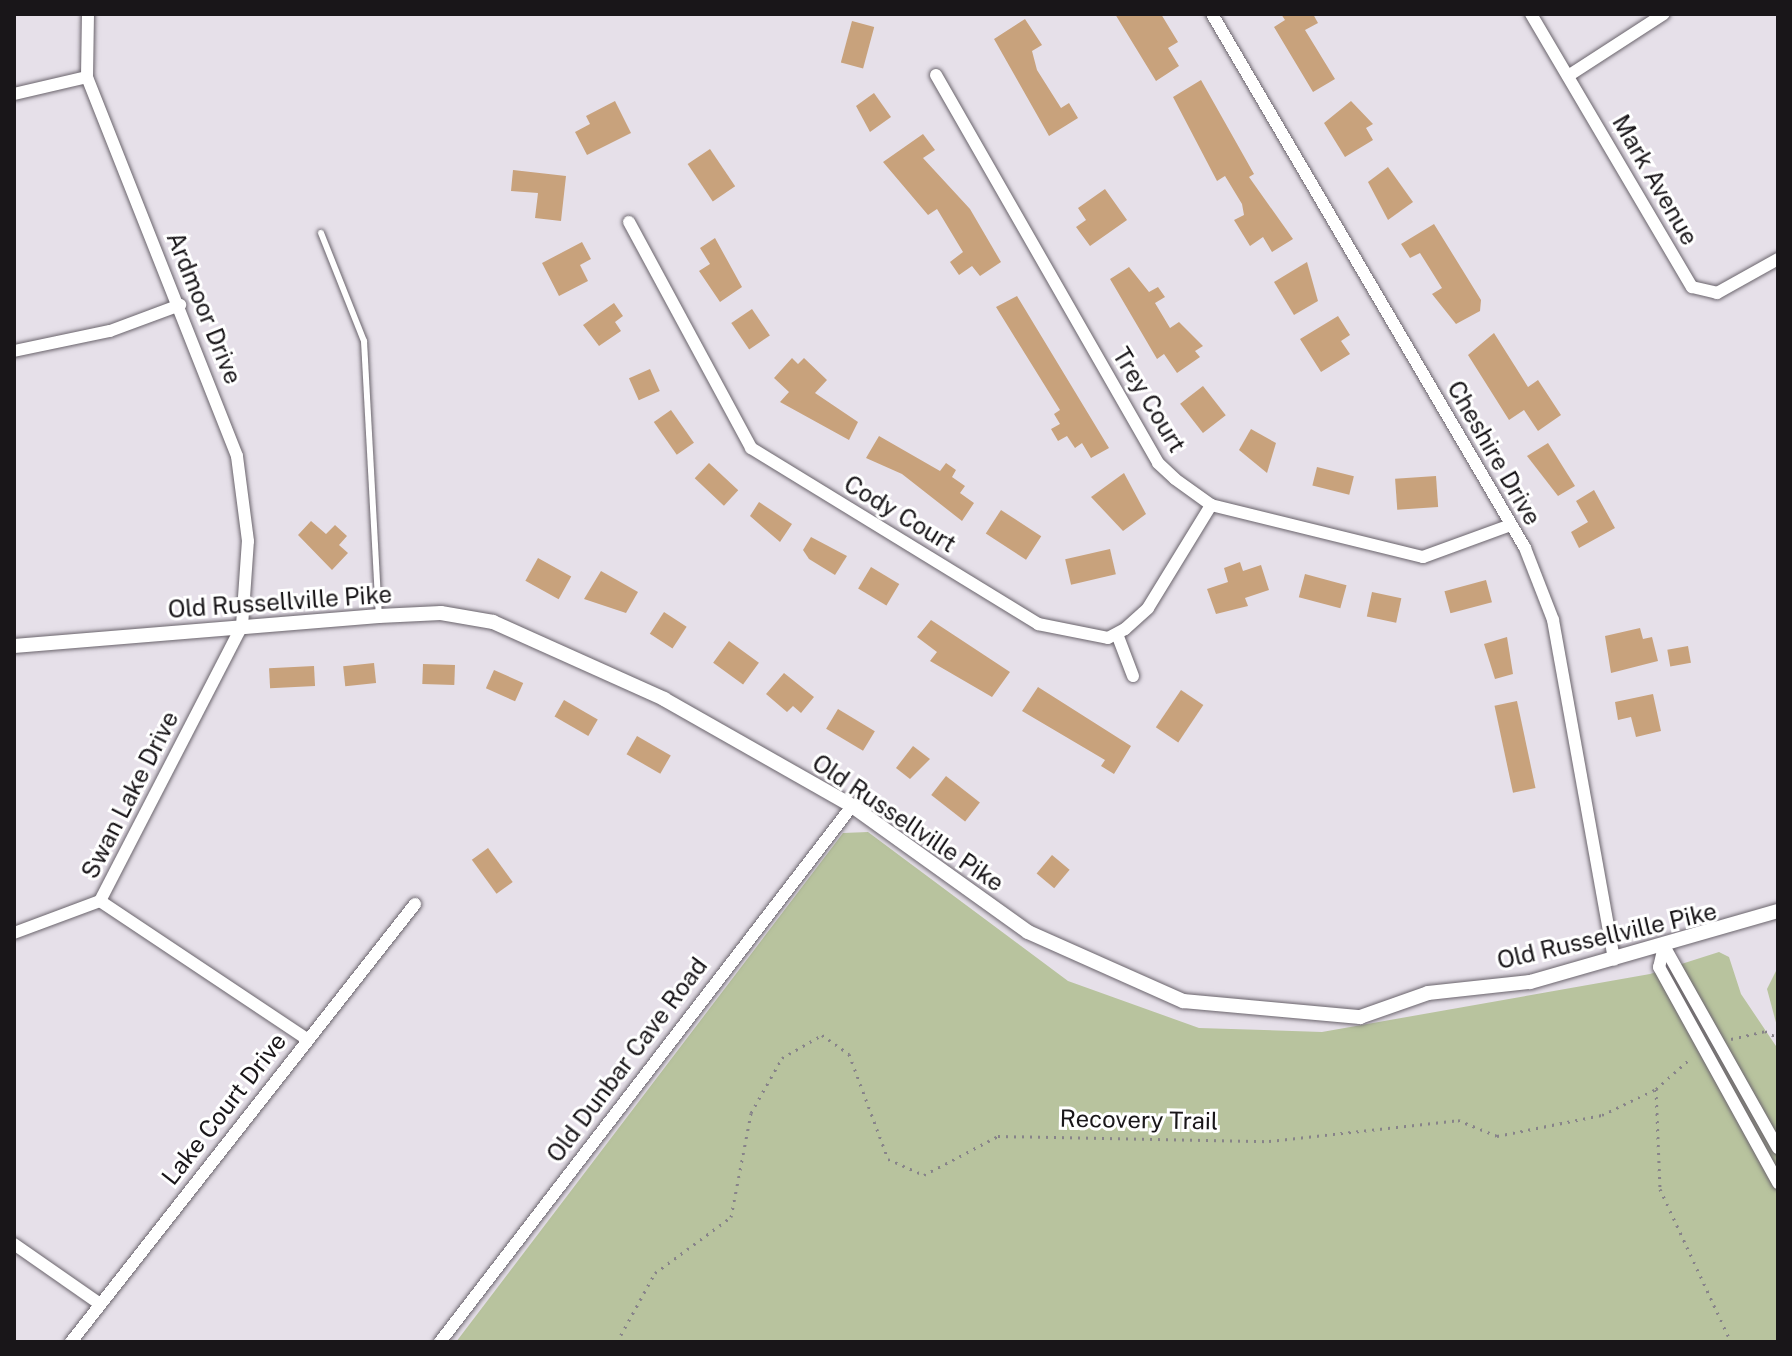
<!DOCTYPE html>
<style>
body{margin:0}
#map{position:relative;width:1792px;height:1356px;overflow:hidden;background:#e6e0e9;font-family:"Public Sans",sans-serif}
div>[style]{position:absolute}
[style*='--x']{left:calc(var(--x)*1px);top:calc(var(--y)*1px);width:calc(var(--w)*1px);rotate:calc(var(--a)*1deg)}
.green>*{inset:0;background:#b8c39e}
.building>*{inset:0;background:#c8a27c;transform-origin:0 0}
.path>*{height:3px;margin-top:-1.5px;transform-origin:0;background:repeating-linear-gradient(90deg,#878389 0 2px,transparent 0 8px)}
.roads{filter:drop-shadow(0 0 2px #6a646c) drop-shadow(0 0 2px #6a646c)}
.service>*{height:6px;margin:-3px;padding:0 3px;transform-origin:3px;border-radius:3px;background:#fff}
.minor>*{height:12px;margin:-6px;padding:0 6px;transform-origin:6px;border-radius:6px;background:#fff}
.tertiary>*{height:14px;margin:-7px;padding:0 7px;transform-origin:7px;border-radius:7px;background:#fff}
span{translate:-50% -50%;white-space:nowrap;text-align:center;line-height:1.15;-webkit-text-stroke:6px #fff;paint-order:stroke}
.street-label{font-size:24px;color:#191619}
.frame{position:absolute;inset:0;border:16px solid #191619;pointer-events:none}
</style>
<div id="map">
<div class="green">
<i style="clip-path:polygon(868px 832px,1068px 981px,1199px 1028px,1322px 1032px,1650px 974px,1719px 952px,1729px 957px,1741px 994px,1778px 1049px,1778px 1342px,456px 1342px,843px 833px)"></i>
<i style="clip-path:polygon(1778px 967px,1778px 1030px,1767px 989px)"></i>
</div>
<div class="building">
<i style="clip-path:polygon(1115px 14px,1161px 14px,1178px 42px,1168px 48px,1179px 66px,1156px 81px)"></i>
<i style="clip-path:polygon(1281px 14px,1313px 14px,1318px 23px,1305px 30px,1335px 79px,1313px 92px,1274px 27px,1285px 20px)"></i>
<i style="clip-path:polygon(1025px 19px,1042px 45px,1032px 51px,1037px 70px,1061px 108px,1069px 103px,1078px 118px,1049px 136px,994px 39px)"></i>
<i style="left:852px;top:21px;width:23px;height:43px;rotate:15deg"></i>
<i style="clip-path:polygon(1201px 80px,1254px 174px,1249px 177px,1293px 239px,1272px 252px,1263px 237px,1250px 246px,1234px 220px,1244px 215px,1242px 204px,1225px 176px,1217px 181px,1173px 97px)"></i>
<i style="clip-path:polygon(874px 93px,891px 117px,870px 132px,856px 106px)"></i>
<i style="clip-path:polygon(615px 101px,631px 133px,587px 155px,575px 132px,590px 124px,586px 116px)"></i>
<i style="clip-path:polygon(1351px 101px,1373px 124px,1366px 128px,1373px 140px,1345px 157px,1324px 123px)"></i>
<i style="clip-path:polygon(923px 134px,935px 150px,923px 158px,970px 209px,1001px 262px,980px 276px,972px 266px,959px 275px,950px 262px,963px 252px,937px 209px,928px 215px,883px 162px)"></i>
<i style="left:710px;top:149px;width:45px;height:27px;rotate:56deg"></i>
<i style="clip-path:polygon(1388px 167px,1413px 202px,1388px 220px,1368px 182px)"></i>
<i style="clip-path:polygon(513px 170px,566px 176px,561px 221px,535px 218px,538px 193px,511px 191px)"></i>
<i style="clip-path:polygon(1105px 189px,1127px 220px,1090px 246px,1076px 227px,1086px 220px,1078px 208px)"></i>
<i style="clip-path:polygon(1434px 224px,1481px 300px,1480px 311px,1456px 324px,1432px 294px,1442px 288px,1420px 253px,1410px 258px,1401px 244px)"></i>
<i style="clip-path:polygon(715px 238px,742px 287px,720px 302px,699px 271px,710px 264px,700px 248px)"></i>
<i style="clip-path:polygon(582px 242px,591px 259px,580px 265px,588px 281px,559px 296px,542px 263px)"></i>
<i style="clip-path:polygon(1307px 262px,1318px 301px,1294px 315px,1274px 282px)"></i>
<i style="clip-path:polygon(1129px 267px,1149px 292px,1158px 287px,1165px 297px,1155px 303px,1170px 328px,1179px 322px,1203px 346px,1195px 351px,1200px 357px,1177px 373px,1164px 354px,1157px 359px,1110px 279px)"></i>
<i style="clip-path:polygon(1017px 296px,1109px 448px,1091px 458px,1082px 443px,1075px 448px,1067px 436px,1058px 441px,1051px 429px,1060px 424px,1054px 414px,1060px 410px,996px 307px)"></i>
<i style="clip-path:polygon(614px 303px,623px 316px,615px 322px,621px 331px,599px 346px,583px 325px)"></i>
<i style="left:752px;top:309px;width:32px;height:25px;rotate:56deg"></i>
<i style="clip-path:polygon(1338px 316px,1350px 335px,1341px 341px,1350px 354px,1321px 372px,1300px 339px)"></i>
<i style="clip-path:polygon(1494px 333px,1528px 387px,1538px 380px,1561px 415px,1538px 431px,1524px 410px,1509px 420px,1468px 355px)"></i>
<i style="clip-path:polygon(792px 358px,798px 364px,804px 358px,827px 380px,815px 393px,858px 422px,849px 440px,780px 402px,789px 392px,774px 378px)"></i>
<i style="left:650px;top:369px;width:24px;height:23px;rotate:66deg"></i>
<i style="left:1203px;top:386px;width:37px;height:29px;rotate:52deg"></i>
<i style="left:671px;top:410px;width:40px;height:21px;rotate:55deg"></i>
<i style="clip-path:polygon(1251px 429px,1276px 443px,1267px 473px,1239px 450px)"></i>
<i style="clip-path:polygon(879px 436px,940px 471px,946px 463px,956px 470px,952px 477px,965px 486px,960px 493px,974px 503px,962px 521px,902px 474px,866px 458px)"></i>
<i style="clip-path:polygon(1548px 443px,1575px 486px,1558px 496px,1527px 456px)"></i>
<i style="left:709px;top:463px;width:40px;height:21px;rotate:43deg"></i>
<i style="left:1317px;top:467px;width:38px;height:19px;rotate:14deg"></i>
<i style="clip-path:polygon(1124px 473px,1146px 514px,1123px 531px,1091px 497px)"></i>
<i style="left:1436px;top:476px;width:31px;height:41px;rotate:86deg"></i>
<i style="clip-path:polygon(1594px 490px,1615px 528px,1579px 548px,1571px 532px,1588px 522px,1576px 501px)"></i>
<i style="clip-path:polygon(759px 502px,792px 524px,780px 542px,750px 516px)"></i>
<i style="left:1001px;top:510px;width:48px;height:28px;rotate:33deg"></i>
<i style="clip-path:polygon(311px 521px,326px 534px,335px 525px,347px 536px,339px 545px,348px 553px,332px 570px,298px 535px)"></i>
<i style="clip-path:polygon(811px 537px,847px 556px,835px 575px,809px 559px,803px 550px)"></i>
<i style="left:1110px;top:549px;width:26px;height:46px;rotate:77deg"></i>
<i style="left:538px;top:558px;width:38px;height:26px;rotate:29deg"></i>
<i style="clip-path:polygon(1240px 562px,1243px 571px,1261px 565px,1269px 590px,1245px 598px,1248px 606px,1216px 614px,1207px 589px,1228px 582px,1224px 568px)"></i>
<i style="left:871px;top:567px;width:33px;height:25px;rotate:31deg"></i>
<i style="clip-path:polygon(601px 571px,638px 592px,626px 613px,584px 599px)"></i>
<i style="left:1305px;top:574px;width:43px;height:24px;rotate:15deg"></i>
<i style="left:1486px;top:580px;width:23px;height:43px;rotate:75deg"></i>
<i style="left:1372px;top:592px;width:30px;height:25px;rotate:12deg"></i>
<i style="left:664px;top:612px;width:27px;height:26px;rotate:33deg"></i>
<i style="clip-path:polygon(931px 620px,1010px 672px,992px 697px,930px 661px,937px 652px,917px 637px)"></i>
<i style="clip-path:polygon(1640px 628px,1643px 639px,1652px 637px,1658px 661px,1611px 673px,1605px 636px)"></i>
<i style="clip-path:polygon(1507px 637px,1513px 674px,1495px 679px,1484px 644px)"></i>
<i style="left:729px;top:641px;width:37px;height:27px;rotate:36deg"></i>
<i style="left:1688px;top:646px;width:17px;height:21px;rotate:80deg"></i>
<i style="left:374px;top:663px;width:20px;height:31px;rotate:84deg"></i>
<i style="left:423px;top:664px;width:32px;height:20px;rotate:2deg"></i>
<i style="left:314px;top:666px;width:20px;height:45px;rotate:87deg"></i>
<i style="left:494px;top:670px;width:32px;height:20px;rotate:24deg"></i>
<i style="clip-path:polygon(784px 673px,814px 697px,801px 713px,793px 706px,787px 712px,766px 694px)"></i>
<i style="clip-path:polygon(1038px 687px,1131px 746px,1114px 774px,1101px 766px,1105px 760px,1022px 711px)"></i>
<i style="left:1181px;top:690px;width:27px;height:45px;rotate:34deg"></i>
<i style="clip-path:polygon(1653px 694px,1661px 731px,1636px 737px,1631px 717px,1618px 720px,1615px 702px)"></i>
<i style="left:564px;top:700px;width:39px;height:19px;rotate:30deg"></i>
<i style="left:1517px;top:701px;width:89px;height:23px;rotate:78deg"></i>
<i style="left:838px;top:709px;width:43px;height:23px;rotate:31deg"></i>
<i style="left:637px;top:736px;width:39px;height:21px;rotate:30deg"></i>
<i style="clip-path:polygon(913px 746px,930px 759px,910px 779px,896px 768px)"></i>
<i style="left:946px;top:776px;width:43px;height:24px;rotate:38deg"></i>
<i style="left:488px;top:848px;width:42px;height:20px;rotate:54deg"></i>
<i style="left:1052px;top:855px;width:23px;height:24px;rotate:40deg"></i>
</div>
<div class="path">
<i style="--x:1731;--y:1039;--w:35;--a:-13"></i>
<i style="--x:1765;--y:1031;--w:15;--a:28"></i>
<i style="--x:1656;--y:1089;--w:48;--a:-41.6"></i>
<i style="--x:617;--y:1342;--w:79;--a:-61.2"></i>
<i style="--x:655;--y:1273;--w:94;--a:-36.4"></i>
<i style="--x:731;--y:1217;--w:106;--a:-79.1"></i>
<i style="--x:751;--y:1113;--w:63;--a:-60.6"></i>
<i style="--x:782;--y:1058;--w:46;--a:-29.9"></i>
<i style="--x:822;--y:1035;--w:33;--a:35"></i>
<i style="--x:849;--y:1054;--w:112;--a:69.6"></i>
<i style="--x:888;--y:1159;--w:39;--a:24"></i>
<i style="--x:924;--y:1175;--w:84;--a:-27.8"></i>
<i style="--x:998;--y:1136;--w:271;--a:1.1"></i>
<i style="--x:1269;--y:1141;--w:190;--a:-6.3"></i>
<i style="--x:1458;--y:1120;--w:42;--a:22.3"></i>
<i style="--x:1497;--y:1136;--w:107;--a:-11.3"></i>
<i style="--x:1602;--y:1115;--w:60;--a:-25.7"></i>
<i style="--x:1656;--y:1089;--w:100;--a:87.7"></i>
<i style="--x:1660;--y:1189;--w:169;--a:65.1"></i>
</div>
<div class="roads">
<div class="service">
<i style="--x:321;--y:233;--w:116;--a:68.3"></i>
<i style="--x:364;--y:341;--w:275;--a:86.9"></i>
</div>
<div class="minor">
<i style="--x:1212;--y:14;--w:619;--a:59.62"></i>
<i style="--x:1525;--y:548;--w:77;--a:68.7"></i>
<i style="--x:1553;--y:620;--w:345;--a:79.8"></i>
<i style="--x:1531;--y:14;--w:317;--a:59.5"></i>
<i style="--x:1692;--y:287;--w:26;--a:13"></i>
<i style="--x:1717;--y:293;--w:70;--a:-29.1"></i>
<i style="--x:936;--y:75;--w:447;--a:60.2"></i>
<i style="--x:1158;--y:463;--w:23;--a:43"></i>
<i style="--x:1175;--y:479;--w:44;--a:35.8"></i>
<i style="--x:1211;--y:505;--w:218;--a:13.8"></i>
<i style="--x:1423;--y:557;--w:90;--a:-20"></i>
<i style="--x:1568;--y:76;--w:114;--a:-32.9"></i>
<i style="--x:14;--y:94;--w:75;--a:-13.1"></i>
<i style="--x:629;--y:222;--w:257;--a:61.6"></i>
<i style="--x:751;--y:448;--w:337;--a:31.5"></i>
<i style="--x:1038;--y:624;--w:71;--a:11.3"></i>
<i style="--x:1108;--y:638;--w:19;--a:-28"></i>
<i style="--x:1125;--y:629;--w:31;--a:-42"></i>
<i style="--x:1148;--y:608;--w:121;--a:-58.5"></i>
<i style="--x:14;--y:351;--w:98;--a:-11.8"></i>
<i style="--x:110;--y:331;--w:75;--a:-20.4"></i>
<i style="--x:1117;--y:634;--w:45;--a:69.1"></i>
<i style="--x:100;--y:901;--w:249;--a:33.7"></i>
<i style="--x:14;--y:933;--w:92;--a:-20.4"></i>
<i style="--x:100;--y:901;--w:309;--a:-62.7"></i>
<i style="--x:242;--y:626;--w:85;--a:-86"></i>
<i style="--x:248;--y:541;--w:86;--a:-97.4"></i>
<i style="--x:237;--y:456;--w:408;--a:-111.6"></i>
<i style="--x:87;--y:77;--w:63;--a:-89.1"></i>
<i style="--x:1664;--y:946;--w:22;--a:103"></i>
<i style="--x:1659;--y:967;--w:247;--a:61.1"></i>
<i style="--x:1664;--y:946;--w:232;--a:60.6"></i>
<i style="--x:14;--y:1244;--w:105;--a:34.9"></i>
<i style="--x:71;--y:1342;--w:557;--a:-51.85"></i>
<i style="--x:440;--y:1342;--w:676;--a:-52.45"></i>
</div>
<div class="tertiary">
<i style="--x:14;--y:646;--w:366;--a:-4.7"></i>
<i style="--x:379;--y:616;--w:62;--a:-2.8"></i>
<i style="--x:441;--y:613;--w:53;--a:9.8"></i>
<i style="--x:493;--y:622;--w:188;--a:24.2"></i>
<i style="--x:664;--y:699;--w:216;--a:29.6"></i>
<i style="--x:852;--y:806;--w:216;--a:35.6"></i>
<i style="--x:1028;--y:932;--w:170;--a:24"></i>
<i style="--x:1183;--y:1001;--w:178;--a:5.2"></i>
<i style="--x:1360;--y:1017;--w:72;--a:-19.4"></i>
<i style="--x:1428;--y:993;--w:103;--a:-6.2"></i>
<i style="--x:1530;--y:982;--w:258;--a:-16"></i>
</div>
</div>
<div class="street-label">
<span style="left:1655px;top:180px;rotate:60deg">Mark Avenue</span>
<span style="left:204px;top:308px;rotate:68deg">Ardmoor Drive</span>
<span style="left:1149px;top:400px;rotate:59deg">Trey Court</span>
<span style="left:1494px;top:453px;rotate:60deg">Cheshire Drive</span>
<span style="left:900px;top:514px;rotate:31deg">Cody Court</span>
<span style="left:280px;top:602px;rotate:-4deg">Old Russellville Pike</span>
<span style="left:130px;top:795px;rotate:-63deg">Swan Lake Drive</span>
<span style="left:908px;top:823px;rotate:34deg">Old Russellville Pike</span>
<span style="left:1607px;top:936px;rotate:-13deg">Old Russellville Pike</span>
<span style="left:627px;top:1060px;rotate:-53deg">Old Dunbar Cave Road</span>
<span style="left:224px;top:1109px;rotate:-52deg">Lake Court Drive</span>
<span style="left:1139px;top:1120px;rotate:1deg">Recovery Trail</span>
</div>
<div class="frame"></div>
</div>
